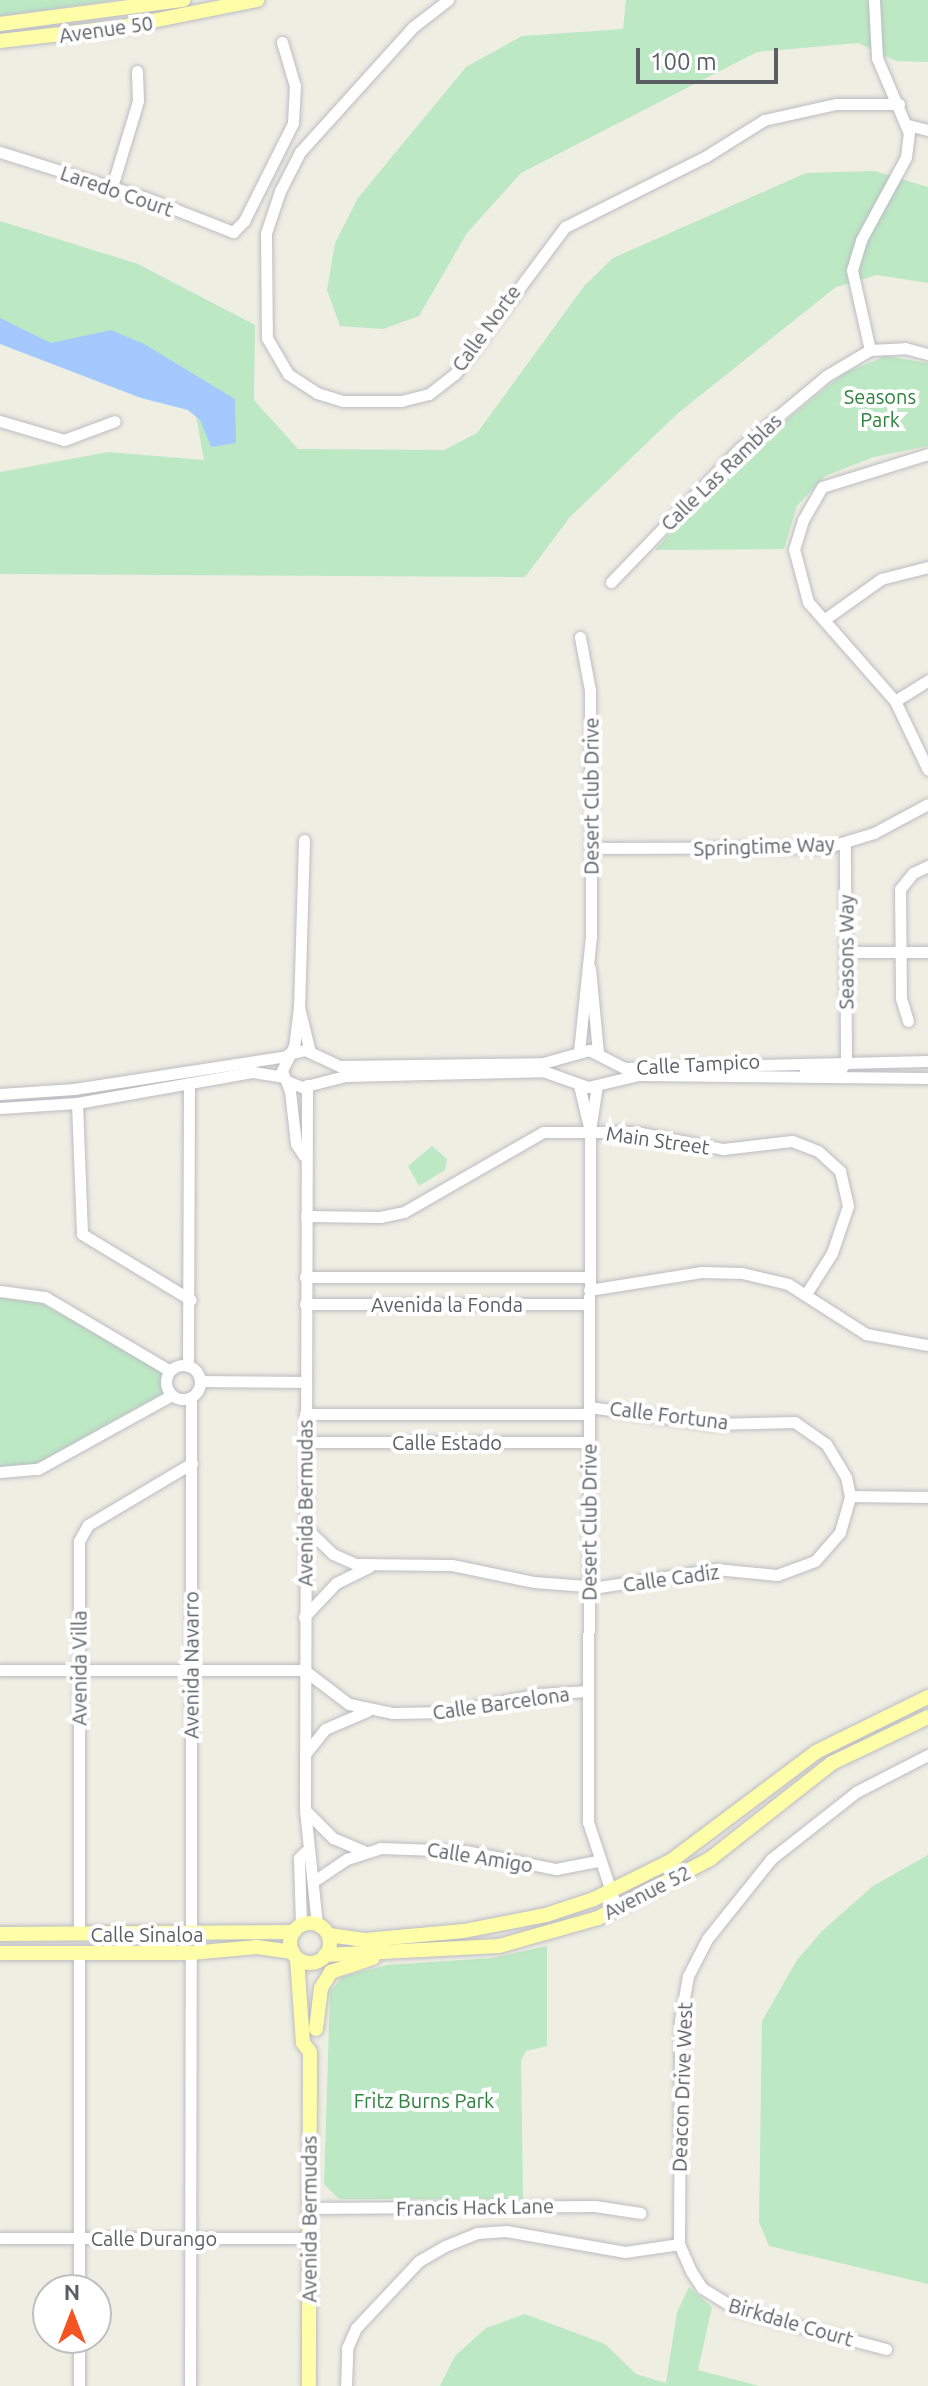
<!DOCTYPE html>
<style>
body{margin:0}
#map{position:relative;width:928px;height:2386px;overflow:hidden;background:#efeee3;font-family:Ubuntu,sans-serif}
div>[style]{position:absolute}
[style*='--x']{left:calc(var(--x)*1px);top:calc(var(--y)*1px);width:calc(var(--w)*1px);rotate:calc(var(--a)*1deg)}
.green>*{inset:0;background:#bde8c4}
.water>*{inset:0;background:#a3c9ff}
.roads{filter:drop-shadow(0 0 2px #bbbcc3) drop-shadow(0 0 2px #bbbcc3)}
.minor>*{height:11px;margin:-5.5px;padding:0 5.5px;transform-origin:5.5px;border-radius:5.5px;background:#fff}
.minor>.ring{margin:-5.5px;padding:0;box-sizing:content-box;background:none;border:11px solid #fff;border-radius:50%}
.major>*{height:14px;margin:-7px;padding:0 7px;transform-origin:7px;border-radius:7px;background:#fffea8}
.major>.ring{margin:-7px;padding:0;box-sizing:content-box;background:none;border:14px solid #fffea8;border-radius:50%}
span{translate:-50% -50%;white-space:nowrap;text-align:center;line-height:1.15;-webkit-text-stroke:8px #fff;paint-order:stroke}
.street-label{font-size:20px;color:#5b5e65}
.park-label{font-size:20px;color:#2e823e}
.north{position:absolute;left:32px;top:2274px;width:80px;height:80px;box-sizing:border-box;background:#fff;border:2px solid #bdbfc1;border-radius:50%;rotate:0deg;font-size:22px;font-weight:700;line-height:32px;text-align:center;color:#5b5e65}
.north::after{content:'';display:block;margin:auto;width:28px;height:36px;background:#f65322;clip-path:polygon(50% 0,100% 100%,50% 72%,0 100%)}
.scale{position:absolute;left:636px;top:48px;width:142px;height:36px;box-sizing:border-box;border:4px solid #5b5e65;border-top:0;padding-left:10px;font-size:24px;line-height:28px;white-space:nowrap;color:#5b5e65;-webkit-text-stroke:6px #fff;paint-order:stroke}
</style>
<div id="map">
<div class="green">
<i style="clip-path:polygon(0 0,116px 0,0 16px)"></i>
<i style="clip-path:polygon(626px 0,928px 0,928px 62px,896px 61px,858px 43px,757px 52px,521px 173px,467px 233px,419px 316px,383px 329px,340px 326px,327px 290px,335px 243px,358px 198px,466px 67px,522px 36px,623px 29px)"></i>
<i style="clip-path:polygon(875px 171px,928px 187px,928px 283px,877px 275px,836px 287px,677px 414px,570px 517px,525px 577px,0 574px,0 472px,108px 452px,204px 460px,195px 410px,117px 389px,0 341px,0 221px,138px 264px,255px 325px,254px 400px,298px 449px,444px 450px,477px 433px,585px 285px,613px 258px,806px 173px)"></i>
<i style="clip-path:polygon(886px 356px,928px 363px,928px 446px,874px 457px,825px 476px,797px 506px,784px 549px,655px 550px,740px 458px,844px 373px)"></i>
<i style="clip-path:polygon(432px 1146px,447px 1159px,445px 1170px,419px 1186px,408px 1166px)"></i>
<i style="clip-path:polygon(0 1298px,35px 1300px,162px 1369px,163px 1393px,32px 1466px,0 1468px)"></i>
<i style="clip-path:polygon(928px 1855px,928px 2284px,769px 2246px,759px 2222px,762px 2021px,797px 1960px,822px 1931px,873px 1886px)"></i>
<i style="clip-path:polygon(547px 1946px,547px 2046px,526px 2051px,521px 2060px,523px 2199px,339px 2199px,324px 2184px,330px 1992px,342px 1977px,387px 1965px,492px 1958px)"></i>
<i style="clip-path:polygon(689px 2287px,712px 2307px,698px 2370px,759px 2386px,440px 2386px,455px 2356px,486px 2328px,525px 2314px,605px 2344px,636px 2374px,666px 2383px,677px 2312px)"></i>
</div>
<div class="water">
<i style="clip-path:polygon(0 318px,51px 343px,111px 330px,144px 344px,235px 399px,236px 443px,211px 447px,200px 420px,188px 410px,141px 398px,0 344px)"></i>
</div>
<div class="roads">
<div class="minor">
<i style="--x:448;--y:0;--w:44;--a:142.4"></i>
<i style="--x:413;--y:27;--w:169;--a:132.1"></i>
<i style="--x:300;--y:152;--w:44;--a:117.1"></i>
<i style="--x:280;--y:191;--w:44;--a:108.4"></i>
<i style="--x:266;--y:233;--w:105;--a:89.5"></i>
<i style="--x:267;--y:338;--w:42;--a:59.7"></i>
<i style="--x:288;--y:374;--w:35;--a:33"></i>
<i style="--x:317;--y:393;--w:27;--a:17"></i>
<i style="--x:343;--y:401;--w:58;--a:0"></i>
<i style="--x:401;--y:401;--w:29;--a:-14"></i>
<i style="--x:429;--y:394;--w:33;--a:-38"></i>
<i style="--x:455;--y:374;--w:184;--a:-53.2"></i>
<i style="--x:565;--y:227;--w:157;--a:-26.6"></i>
<i style="--x:705;--y:157;--w:70;--a:-32.1"></i>
<i style="--x:764;--y:120;--w:74;--a:-12.5"></i>
<i style="--x:836;--y:104;--w:63;--a:0"></i>
<i style="--x:908;--y:125;--w:21;--a:14"></i>
<i style="--x:0;--y:152;--w:151;--a:17.4"></i>
<i style="--x:144;--y:197;--w:96;--a:21.5"></i>
<i style="--x:233;--y:232;--w:16;--a:-45"></i>
<i style="--x:244;--y:221;--w:110;--a:-63.4"></i>
<i style="--x:293;--y:123;--w:37;--a:-87"></i>
<i style="--x:295;--y:86;--w:46;--a:-106.5"></i>
<i style="--x:112;--y:187;--w:90;--a:-73.2"></i>
<i style="--x:138;--y:101;--w:30;--a:-92"></i>
<i style="--x:870;--y:350;--w:82;--a:-102.7"></i>
<i style="--x:852;--y:270;--w:31;--a:-73"></i>
<i style="--x:861;--y:240;--w:94;--a:-61.5"></i>
<i style="--x:906;--y:157;--w:24;--a:-83"></i>
<i style="--x:909;--y:133;--w:82;--a:-113.1"></i>
<i style="--x:877;--y:58;--w:58;--a:-93"></i>
<i style="--x:0;--y:421;--w:67;--a:16.5"></i>
<i style="--x:64;--y:440;--w:54;--a:-20.4"></i>
<i style="--x:928;--y:454;--w:111;--a:162.7"></i>
<i style="--x:822;--y:487;--w:38;--a:120"></i>
<i style="--x:803;--y:520;--w:30;--a:107"></i>
<i style="--x:794;--y:549;--w:55;--a:75.2"></i>
<i style="--x:808;--y:602;--w:132;--a:48.7"></i>
<i style="--x:895;--y:701;--w:76;--a:64.4"></i>
<i style="--x:611;--y:582;--w:186;--a:-46.1"></i>
<i style="--x:740;--y:448;--w:112;--a:-39.9"></i>
<i style="--x:826;--y:376;--w:51;--a:-30.6"></i>
<i style="--x:870;--y:350;--w:35;--a:-3"></i>
<i style="--x:905;--y:348;--w:24;--a:15"></i>
<i style="--x:825;--y:619;--w:69;--a:-35.5"></i>
<i style="--x:881;--y:579;--w:49;--a:-14.3"></i>
<i style="--x:895;--y:701;--w:39;--a:-32"></i>
<i style="--x:304;--y:840;--w:167;--a:91.7"></i>
<i style="--x:299;--y:1007;--w:39;--a:97"></i>
<i style="--x:294;--y:1046;--w:28;--a:116"></i>
<i style="--x:282;--y:1071;--w:22;--a:68"></i>
<i style="--x:290;--y:1091;--w:53;--a:83.5"></i>
<i style="--x:296;--y:1144;--w:14;--a:56"></i>
<i style="--x:591;--y:848;--w:237;--a:-0.2"></i>
<i style="--x:828;--y:847;--w:48;--a:-16.9"></i>
<i style="--x:874;--y:833;--w:61;--a:-28.2"></i>
<i style="--x:846;--y:952;--w:82;--a:0"></i>
<i style="--x:590;--y:968;--w:85;--a:84.6"></i>
<i style="--x:299;--y:1007;--w:46;--a:76.3"></i>
<i style="--x:908;--y:1021;--w:24;--a:-107"></i>
<i style="--x:901;--y:998;--w:109;--a:-90.5"></i>
<i style="--x:900;--y:889;--w:21;--a:-51"></i>
<i style="--x:913;--y:873;--w:17;--a:-25"></i>
<i style="--x:579;--y:1052;--w:117;--a:-84.1"></i>
<i style="--x:591;--y:936;--w:88;--a:-90"></i>
<i style="--x:591;--y:848;--w:158;--a:-90.4"></i>
<i style="--x:590;--y:690;--w:54;--a:-100.7"></i>
<i style="--x:288;--y:1054;--w:17;--a:-13"></i>
<i style="--x:305;--y:1050;--w:38;--a:25"></i>
<i style="--x:340;--y:1066;--w:203;--a:-0.8"></i>
<i style="--x:543;--y:1063;--w:48;--a:-15.8"></i>
<i style="--x:589;--y:1050;--w:39;--a:27"></i>
<i style="--x:624;--y:1068;--w:304;--a:-1.3"></i>
<i style="--x:805;--y:1071;--w:36;--a:-3"></i>
<i style="--x:841;--y:1069;--w:9;--a:-54"></i>
<i style="--x:846;--y:1062;--w:219;--a:-90.3"></i>
<i style="--x:287;--y:1081;--w:16;--a:22"></i>
<i style="--x:302;--y:1087;--w:44;--a:-14.3"></i>
<i style="--x:345;--y:1076;--w:198;--a:-1.4"></i>
<i style="--x:543;--y:1071;--w:48;--a:19.6"></i>
<i style="--x:588;--y:1087;--w:51;--a:-13.5"></i>
<i style="--x:638;--y:1075;--w:290;--a:0.6"></i>
<i style="--x:307;--y:1085;--w:725;--a:90.16"></i>
<i style="--x:305;--y:1810;--w:115;--a:84"></i>
<i style="--x:579;--y:1085;--w:47;--a:76.6"></i>
<i style="--x:597;--y:1085;--w:47;--a:98.7"></i>
<i style="--x:590;--y:1131;--w:691;--a:90.17"></i>
<i style="--x:588;--y:1822;--w:92;--a:71.6"></i>
<i style="--x:0;--y:1094;--w:74;--a:-3.9"></i>
<i style="--x:74;--y:1089;--w:215;--a:-8.8"></i>
<i style="--x:77;--y:1103;--w:131;--a:87.8"></i>
<i style="--x:82;--y:1234;--w:127;--a:31.2"></i>
<i style="--x:0;--y:1108;--w:77;--a:-3.7"></i>
<i style="--x:77;--y:1103;--w:179;--a:-10"></i>
<i style="--x:253;--y:1072;--w:30;--a:9"></i>
<i style="--x:306;--y:1216;--w:74;--a:0.8"></i>
<i style="--x:380;--y:1217;--w:25;--a:-12"></i>
<i style="--x:404;--y:1212;--w:160;--a:-29.9"></i>
<i style="--x:543;--y:1132;--w:93;--a:0"></i>
<i style="--x:636;--y:1132;--w:89;--a:11.1"></i>
<i style="--x:723;--y:1149;--w:69;--a:-6.6"></i>
<i style="--x:792;--y:1141;--w:28;--a:21"></i>
<i style="--x:818;--y:1151;--w:30;--a:42"></i>
<i style="--x:840;--y:1171;--w:36;--a:77"></i>
<i style="--x:848;--y:1206;--w:50;--a:108.8"></i>
<i style="--x:832;--y:1253;--w:49;--a:122.4"></i>
<i style="--x:305;--y:1277;--w:284;--a:0"></i>
<i style="--x:589;--y:1290;--w:114;--a:-9.1"></i>
<i style="--x:702;--y:1272;--w:40;--a:1.4"></i>
<i style="--x:742;--y:1273;--w:47;--a:13.4"></i>
<i style="--x:788;--y:1284;--w:93;--a:32.7"></i>
<i style="--x:866;--y:1334;--w:63;--a:10.1"></i>
<i style="--x:0;--y:1291;--w:45;--a:7.6"></i>
<i style="--x:45;--y:1297;--w:145;--a:30.6"></i>
<i style="--x:305;--y:1304;--w:284;--a:0"></i>
<i class="ring" style="left:166px;top:1365px;width:23px;height:23px"></i>
<i style="--x:188;--y:1366;--w:283;--a:-89.8"></i>
<i style="--x:200;--y:1381;--w:105;--a:0.5"></i>
<i style="--x:191;--y:1397;--w:537;--a:90"></i>
<i style="--x:305;--y:1414;--w:284;--a:0"></i>
<i style="--x:305;--y:1442;--w:284;--a:0"></i>
<i style="--x:0;--y:1472;--w:38;--a:-5"></i>
<i style="--x:38;--y:1469;--w:153;--a:-28.9"></i>
<i style="--x:850;--y:1496;--w:78;--a:0.7"></i>
<i style="--x:305;--y:1527;--w:39;--a:44"></i>
<i style="--x:333;--y:1554;--w:24;--a:24"></i>
<i style="--x:355;--y:1564;--w:97;--a:0.6"></i>
<i style="--x:452;--y:1565;--w:84;--a:11.7"></i>
<i style="--x:534;--y:1582;--w:65;--a:4.4"></i>
<i style="--x:599;--y:1587;--w:118;--a:-8.7"></i>
<i style="--x:716;--y:1569;--w:61;--a:5.6"></i>
<i style="--x:777;--y:1575;--w:40;--a:-20.2"></i>
<i style="--x:815;--y:1561;--w:38;--a:-49"></i>
<i style="--x:840;--y:1532;--w:37;--a:-74"></i>
<i style="--x:850;--y:1496;--w:19;--a:-102"></i>
<i style="--x:846;--y:1477;--w:39;--a:-121"></i>
<i style="--x:826;--y:1444;--w:38;--a:-145"></i>
<i style="--x:795;--y:1422;--w:82;--a:178.6"></i>
<i style="--x:713;--y:1424;--w:125;--a:-172.2"></i>
<i style="--x:304;--y:1617;--w:47;--a:-46.7"></i>
<i style="--x:336;--y:1583;--w:37;--a:-26"></i>
<i style="--x:0;--y:1670;--w:304;--a:0"></i>
<i style="--x:304;--y:1670;--w:56;--a:37.1"></i>
<i style="--x:349;--y:1704;--w:45;--a:11.6"></i>
<i style="--x:393;--y:1713;--w:54;--a:-1.1"></i>
<i style="--x:447;--y:1712;--w:95;--a:-11"></i>
<i style="--x:540;--y:1694;--w:47;--a:-3.7"></i>
<i style="--x:305;--y:1754;--w:32;--a:-51"></i>
<i style="--x:325;--y:1729;--w:46;--a:-23.2"></i>
<i style="--x:305;--y:1810;--w:40;--a:45"></i>
<i style="--x:333;--y:1838;--w:33;--a:23"></i>
<i style="--x:314;--y:1881;--w:40;--a:-34"></i>
<i style="--x:347;--y:1859;--w:35;--a:-18"></i>
<i style="--x:380;--y:1848;--w:85;--a:2"></i>
<i style="--x:465;--y:1851;--w:93;--a:11.2"></i>
<i style="--x:556;--y:1869;--w:42;--a:-11"></i>
<i style="--x:301;--y:1925;--w:67;--a:-91.7"></i>
<i style="--x:299;--y:1858;--w:10;--a:-45"></i>
<i style="--x:79;--y:1934;--w:393;--a:-90"></i>
<i style="--x:79;--y:1541;--w:18;--a:-61"></i>
<i style="--x:88;--y:1525;--w:121;--a:-30.8"></i>
<i style="--x:308;--y:2208;--w:287;--a:-0.4"></i>
<i style="--x:595;--y:2206;--w:46;--a:8.8"></i>
<i style="--x:0;--y:2238;--w:309;--a:0"></i>
<i style="--x:79;--y:2290;--w:337;--a:-90"></i>
<i style="--x:886;--y:2349;--w:153;--a:-165.2"></i>
<i style="--x:738;--y:2310;--w:42;--a:-148.6"></i>
<i style="--x:702;--y:2288;--w:20;--a:-123"></i>
<i style="--x:691;--y:2271;--w:30;--a:-114"></i>
<i style="--x:679;--y:2244;--w:224;--a:-89.7"></i>
<i style="--x:680;--y:2020;--w:45;--a:-79.7"></i>
<i style="--x:688;--y:1976;--w:42;--a:-62.8"></i>
<i style="--x:707;--y:1939;--w:102;--a:-51.3"></i>
<i style="--x:771;--y:1859;--w:108;--a:-38.2"></i>
<i style="--x:856;--y:1792;--w:81;--a:-27.2"></i>
<i style="--x:79;--y:2386;--w:48;--a:-90"></i>
<i style="--x:190;--y:2386;--w:433;--a:-89.9"></i>
<i style="--x:346;--y:2386;--w:38;--a:-88"></i>
<i style="--x:347;--y:2348;--w:22;--a:-66"></i>
<i style="--x:356;--y:2328;--w:92;--a:-46.8"></i>
<i style="--x:419;--y:2261;--w:30;--a:-30"></i>
<i style="--x:445;--y:2246;--w:35;--a:-22"></i>
<i style="--x:477;--y:2233;--w:29;--a:-4"></i>
<i style="--x:506;--y:2231;--w:121;--a:10"></i>
<i style="--x:625;--y:2252;--w:55;--a:-8.4"></i>
</div>
<div class="major">
<i style="--x:0;--y:24;--w:185;--a:-7.5"></i>
<i style="--x:0;--y:41;--w:123;--a:-6.5"></i>
<i style="--x:122;--y:27;--w:138;--a:-11.3"></i>
<i class="ring" style="left:290px;top:1923px;width:26px;height:26px"></i>
<i style="--x:0;--y:1934;--w:294;--a:-0.4"></i>
<i style="--x:329;--y:1935;--w:36;--a:8"></i>
<i style="--x:365;--y:1940;--w:99;--a:-5.2"></i>
<i style="--x:464;--y:1931;--w:84;--a:-11"></i>
<i style="--x:546;--y:1915;--w:51;--a:-18.4"></i>
<i style="--x:594;--y:1899;--w:86;--a:-26.3"></i>
<i style="--x:671;--y:1861;--w:181;--a:-36.9"></i>
<i style="--x:816;--y:1752;--w:125;--a:-26.2"></i>
<i style="--x:0;--y:1953;--w:191;--a:0"></i>
<i style="--x:191;--y:1953;--w:66;--a:-5.2"></i>
<i style="--x:257;--y:1947;--w:36;--a:8"></i>
<i style="--x:325;--y:1955;--w:174;--a:-3"></i>
<i style="--x:499;--y:1946;--w:103;--a:-15.8"></i>
<i style="--x:598;--y:1918;--w:127;--a:-27.8"></i>
<i style="--x:710;--y:1859;--w:155;--a:-38.2"></i>
<i style="--x:832;--y:1763;--w:106;--a:-25.6"></i>
<i style="--x:297;--y:1958;--w:85;--a:86"></i>
<i style="--x:303;--y:2043;--w:11;--a:52"></i>
<i style="--x:310;--y:2052;--w:334;--a:90.2"></i>
<i style="--x:316;--y:2029;--w:41;--a:-83"></i>
<i style="--x:321;--y:1988;--w:19;--a:-58"></i>
<i style="--x:331;--y:1972;--w:44;--a:-18.4"></i>
</div>
</div>
<div class="street-label">
<span style="left:106px;top:29px;rotate:-8deg">Avenue 50</span>
<span style="left:117px;top:191px;rotate:19deg">Laredo Court</span>
<span style="left:486px;top:328px;rotate:-54deg">Calle Norte</span>
<span style="left:721px;top:472px;rotate:-44deg">Calle Las Ramblas</span>
<span style="left:591px;top:796px;rotate:-90deg">Desert Club Drive</span>
<span style="left:764px;top:846px;rotate:-2deg">Springtime Way</span>
<span style="left:846px;top:952px;rotate:-90deg">Seasons Way</span>
<span style="left:698px;top:1064px;rotate:-3deg">Calle Tampico</span>
<span style="left:658px;top:1140px;rotate:8deg">Main Street</span>
<span style="left:447px;top:1304px">Avenida la Fonda</span>
<span style="left:669px;top:1415px;rotate:7deg">Calle Fortuna</span>
<span style="left:447px;top:1442px">Calle Estado</span>
<span style="left:305px;top:1503px;rotate:-90deg">Avenida Bermudas</span>
<span style="left:589px;top:1522px;rotate:-90deg">Desert Club Drive</span>
<span style="left:671px;top:1578px;rotate:-8deg">Calle Cadiz</span>
<span style="left:191px;top:1665px;rotate:-90deg">Avenida Navarro</span>
<span style="left:79px;top:1668px;rotate:-90deg">Avenida Villa</span>
<span style="left:501px;top:1703px;rotate:-8deg">Calle Barcelona</span>
<span style="left:480px;top:1857px;rotate:9deg">Calle Amigo</span>
<span style="left:647px;top:1892px;rotate:-27deg">Avenue 52</span>
<span style="left:147px;top:1934px">Calle Sinaloa</span>
<span style="left:682px;top:2087px;rotate:-88deg">Deacon Drive West</span>
<span style="left:475px;top:2207px;rotate:-1deg">Francis Hack Lane</span>
<span style="left:309px;top:2219px;rotate:-90deg">Avenida Bermudas</span>
<span style="left:154px;top:2238px">Calle Durango</span>
<span style="left:791px;top:2322px;rotate:16deg">Birkdale Court</span>
</div>
<div class="park-label">
<span style="left:880px;top:408px">Seasons<br>Park</span>
<span style="left:424px;top:2100px">Fritz Burns Park</span>
</div>
<div class="north">N</div>
<div class="scale">100 m</div>
</div>
